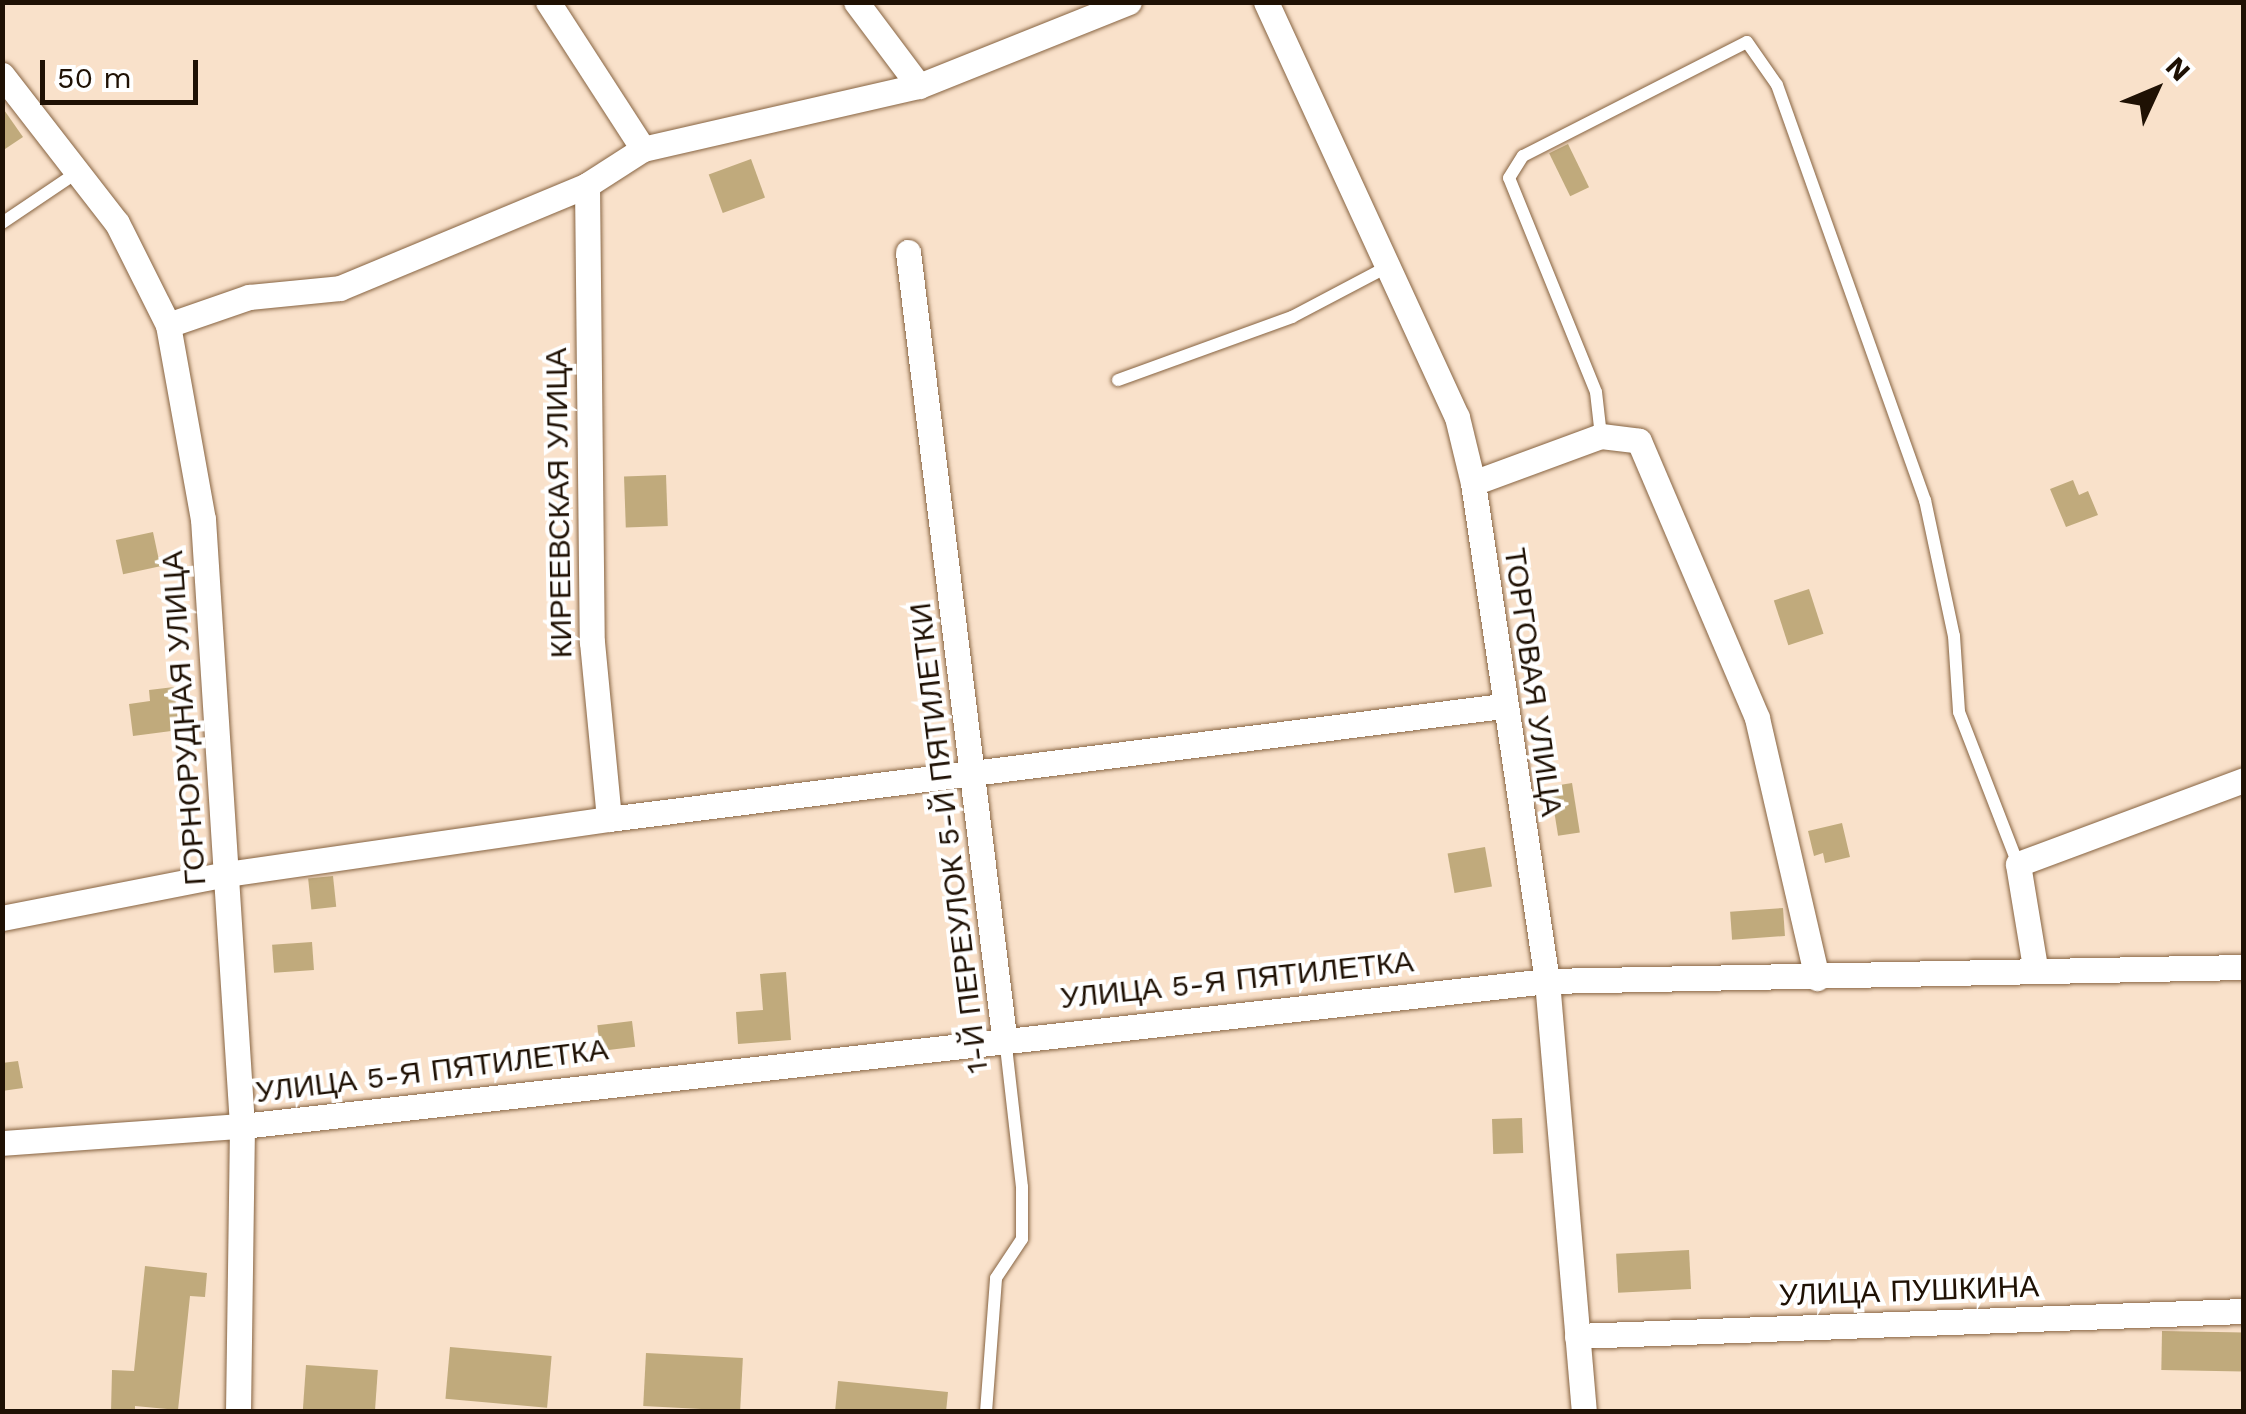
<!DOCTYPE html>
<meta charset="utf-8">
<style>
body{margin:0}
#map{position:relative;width:2246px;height:1414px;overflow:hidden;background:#f9e1ca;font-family:"Work Sans",sans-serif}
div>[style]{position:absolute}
.building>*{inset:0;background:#c0aa7c;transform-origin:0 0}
.roads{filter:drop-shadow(0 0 2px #876442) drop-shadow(0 0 2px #876442)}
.service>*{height:12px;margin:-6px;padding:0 6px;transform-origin:6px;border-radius:6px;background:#fff}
.minor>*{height:25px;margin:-12.5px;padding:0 12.5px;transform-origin:12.5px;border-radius:12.5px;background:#fff}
span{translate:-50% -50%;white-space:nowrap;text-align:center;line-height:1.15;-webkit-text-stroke:8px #fff;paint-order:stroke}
.street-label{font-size:30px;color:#1f1104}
.frame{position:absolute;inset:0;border:5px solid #1f1104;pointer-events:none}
.north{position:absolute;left:2106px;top:40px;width:100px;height:100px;-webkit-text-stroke:8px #fff;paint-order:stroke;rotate:46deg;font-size:28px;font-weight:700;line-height:40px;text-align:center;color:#1f1104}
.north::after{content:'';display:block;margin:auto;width:35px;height:45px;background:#1f1104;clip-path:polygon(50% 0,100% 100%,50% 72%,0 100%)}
.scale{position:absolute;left:40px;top:60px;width:158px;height:45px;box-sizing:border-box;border:5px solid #1f1104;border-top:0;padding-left:12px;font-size:30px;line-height:35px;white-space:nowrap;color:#1f1104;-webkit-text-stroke:8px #fff;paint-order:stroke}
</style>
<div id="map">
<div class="building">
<i style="clip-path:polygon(2px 107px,23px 137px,2px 151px)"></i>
<i style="left:1568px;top:144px;width:48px;height:21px;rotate:64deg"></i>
<i style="left:751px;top:159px;width:41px;height:45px;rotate:70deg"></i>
<i style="left:666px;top:475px;width:51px;height:42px;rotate:88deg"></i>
<i style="clip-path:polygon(2073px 480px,2079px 495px,2088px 491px,2098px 515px,2066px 527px,2050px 489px)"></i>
<i style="left:153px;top:532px;width:35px;height:38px;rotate:78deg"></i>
<i style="left:1809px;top:589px;width:47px;height:37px;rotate:72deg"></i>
<i style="clip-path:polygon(174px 687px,179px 730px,133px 736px,129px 704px,150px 701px,149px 690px)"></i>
<i style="left:1572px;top:783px;width:50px;height:22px;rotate:81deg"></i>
<i style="clip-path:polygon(1842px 823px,1850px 857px,1825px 863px,1823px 853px,1814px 856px,1808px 831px)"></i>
<i style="left:1485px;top:847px;width:40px;height:38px;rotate:80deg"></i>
<i style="left:333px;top:876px;width:31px;height:25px;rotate:84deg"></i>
<i style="left:1783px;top:908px;width:28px;height:53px;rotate:86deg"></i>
<i style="left:312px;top:942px;width:28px;height:40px;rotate:86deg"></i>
<i style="clip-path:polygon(786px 972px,791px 1040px,738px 1044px,736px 1012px,763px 1010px,760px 974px)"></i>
<i style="left:632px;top:1021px;width:26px;height:35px;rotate:83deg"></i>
<i style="clip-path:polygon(18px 1061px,23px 1088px,2px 1091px,2px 1063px)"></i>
<i style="left:1522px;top:1118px;width:35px;height:30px;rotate:88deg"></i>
<i style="left:1689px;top:1250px;width:39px;height:73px;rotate:87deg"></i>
<i style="clip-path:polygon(145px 1266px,207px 1273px,205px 1297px,190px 1296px,178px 1410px,135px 1406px,135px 1412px,111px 1412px,112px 1370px,134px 1371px)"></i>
<i style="left:2162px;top:1331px;width:82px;height:39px;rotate:1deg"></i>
<i style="left:450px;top:1347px;width:102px;height:52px;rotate:5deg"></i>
<i style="left:646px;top:1353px;width:97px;height:53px;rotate:3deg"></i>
<i style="left:306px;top:1365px;width:72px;height:47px;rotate:4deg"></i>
<i style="clip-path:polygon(838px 1381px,948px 1392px,946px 1412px,835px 1412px)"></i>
</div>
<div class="roads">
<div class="service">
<i style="left:2px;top:223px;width:93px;rotate:-34deg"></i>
<i style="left:1118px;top:380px;width:185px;rotate:-19.9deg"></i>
<i style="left:1292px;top:317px;width:107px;rotate:-27.8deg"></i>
<i style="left:1601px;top:436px;width:44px;rotate:-96.5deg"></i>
<i style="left:1596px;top:392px;width:231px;rotate:-112.1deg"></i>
<i style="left:1509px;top:178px;width:26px;rotate:-58deg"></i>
<i style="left:1523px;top:156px;width:251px;rotate:-27deg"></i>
<i style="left:1747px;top:42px;width:52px;rotate:55.1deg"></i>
<i style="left:1777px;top:85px;width:441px;rotate:70.4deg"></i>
<i style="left:1925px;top:500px;width:139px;rotate:78deg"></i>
<i style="left:1954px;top:636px;width:76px;rotate:86.2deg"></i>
<i style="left:1959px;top:712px;width:163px;rotate:68.8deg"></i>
<i style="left:986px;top:1412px;width:134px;rotate:-85.7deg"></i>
<i style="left:996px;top:1278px;width:47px;rotate:-56.3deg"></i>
<i style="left:1022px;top:1239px;width:52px;rotate:-90deg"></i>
<i style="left:1022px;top:1187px;width:150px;rotate:-96.5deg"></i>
</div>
<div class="minor">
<i style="left:548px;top:2px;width:175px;rotate:57.1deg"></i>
<i style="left:856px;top:2px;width:105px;rotate:53.1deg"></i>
<i style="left:1266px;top:2px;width:457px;rotate:65.3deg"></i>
<i style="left:1457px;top:417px;width:68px;rotate:76.4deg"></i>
<i style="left:1473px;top:483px;width:503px;rotate:81.55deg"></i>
<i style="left:1547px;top:981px;width:433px;rotate:85.1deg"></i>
<i style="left:2px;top:75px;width:187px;rotate:52.2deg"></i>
<i style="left:117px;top:223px;width:114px;rotate:63.4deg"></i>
<i style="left:168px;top:325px;width:197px;rotate:79.8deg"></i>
<i style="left:203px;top:519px;width:608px;rotate:86.32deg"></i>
<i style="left:242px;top:1126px;width:286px;rotate:90.8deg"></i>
<i style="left:587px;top:185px;width:457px;rotate:89.4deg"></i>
<i style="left:592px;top:642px;width:178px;rotate:84.5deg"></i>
<i style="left:908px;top:252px;width:790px;rotate:83.02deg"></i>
<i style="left:168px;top:325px;width:86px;rotate:-19.1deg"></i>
<i style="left:249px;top:297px;width:91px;rotate:-5.6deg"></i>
<i style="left:340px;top:288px;width:268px;rotate:-22.6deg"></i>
<i style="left:587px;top:185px;width:67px;rotate:-32.7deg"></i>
<i style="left:643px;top:149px;width:283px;rotate:-12.9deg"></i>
<i style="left:919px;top:86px;width:226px;rotate:-21.8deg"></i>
<i style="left:1473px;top:483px;width:136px;rotate:-20.2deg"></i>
<i style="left:1601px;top:436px;width:38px;rotate:7deg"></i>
<i style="left:1639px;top:441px;width:301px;rotate:66.9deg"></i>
<i style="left:1757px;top:718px;width:267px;rotate:77deg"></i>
<i style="left:2px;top:918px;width:228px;rotate:-11.1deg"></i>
<i style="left:226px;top:874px;width:387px;rotate:-8.2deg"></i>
<i style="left:609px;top:819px;width:900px;rotate:-7.21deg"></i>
<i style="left:2035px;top:967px;width:104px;rotate:-99.4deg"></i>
<i style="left:2018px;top:864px;width:241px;rotate:-20.4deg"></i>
<i style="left:2px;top:1143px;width:241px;rotate:-4.1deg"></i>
<i style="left:242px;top:1126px;width:1313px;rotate:-6.34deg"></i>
<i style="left:1547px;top:981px;width:697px;rotate:-1.15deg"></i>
<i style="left:1577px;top:1336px;width:667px;rotate:-2.15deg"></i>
</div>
</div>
<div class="street-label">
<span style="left:559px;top:503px;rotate:-91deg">КИРЕЕВСКАЯ УЛИЦА</span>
<span style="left:1533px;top:682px;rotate:82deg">ТОРГОВАЯ УЛИЦА</span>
<span style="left:184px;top:718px;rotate:-94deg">ГОРНОРУДНАЯ УЛИЦА</span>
<span style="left:949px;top:838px;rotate:-97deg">1-Й ПЕРЕУЛОК 5-Й ПЯТИЛЕТКИ</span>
<span style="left:1237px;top:980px;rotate:-6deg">УЛИЦА 5-Я ПЯТИЛЕТКА</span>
<span style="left:432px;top:1071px;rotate:-7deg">УЛИЦА 5-Я ПЯТИЛЕТКА</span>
<span style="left:1909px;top:1291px;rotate:-2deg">УЛИЦА ПУШКИНА</span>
</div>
<div class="frame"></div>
<div class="north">N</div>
<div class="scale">50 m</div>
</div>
